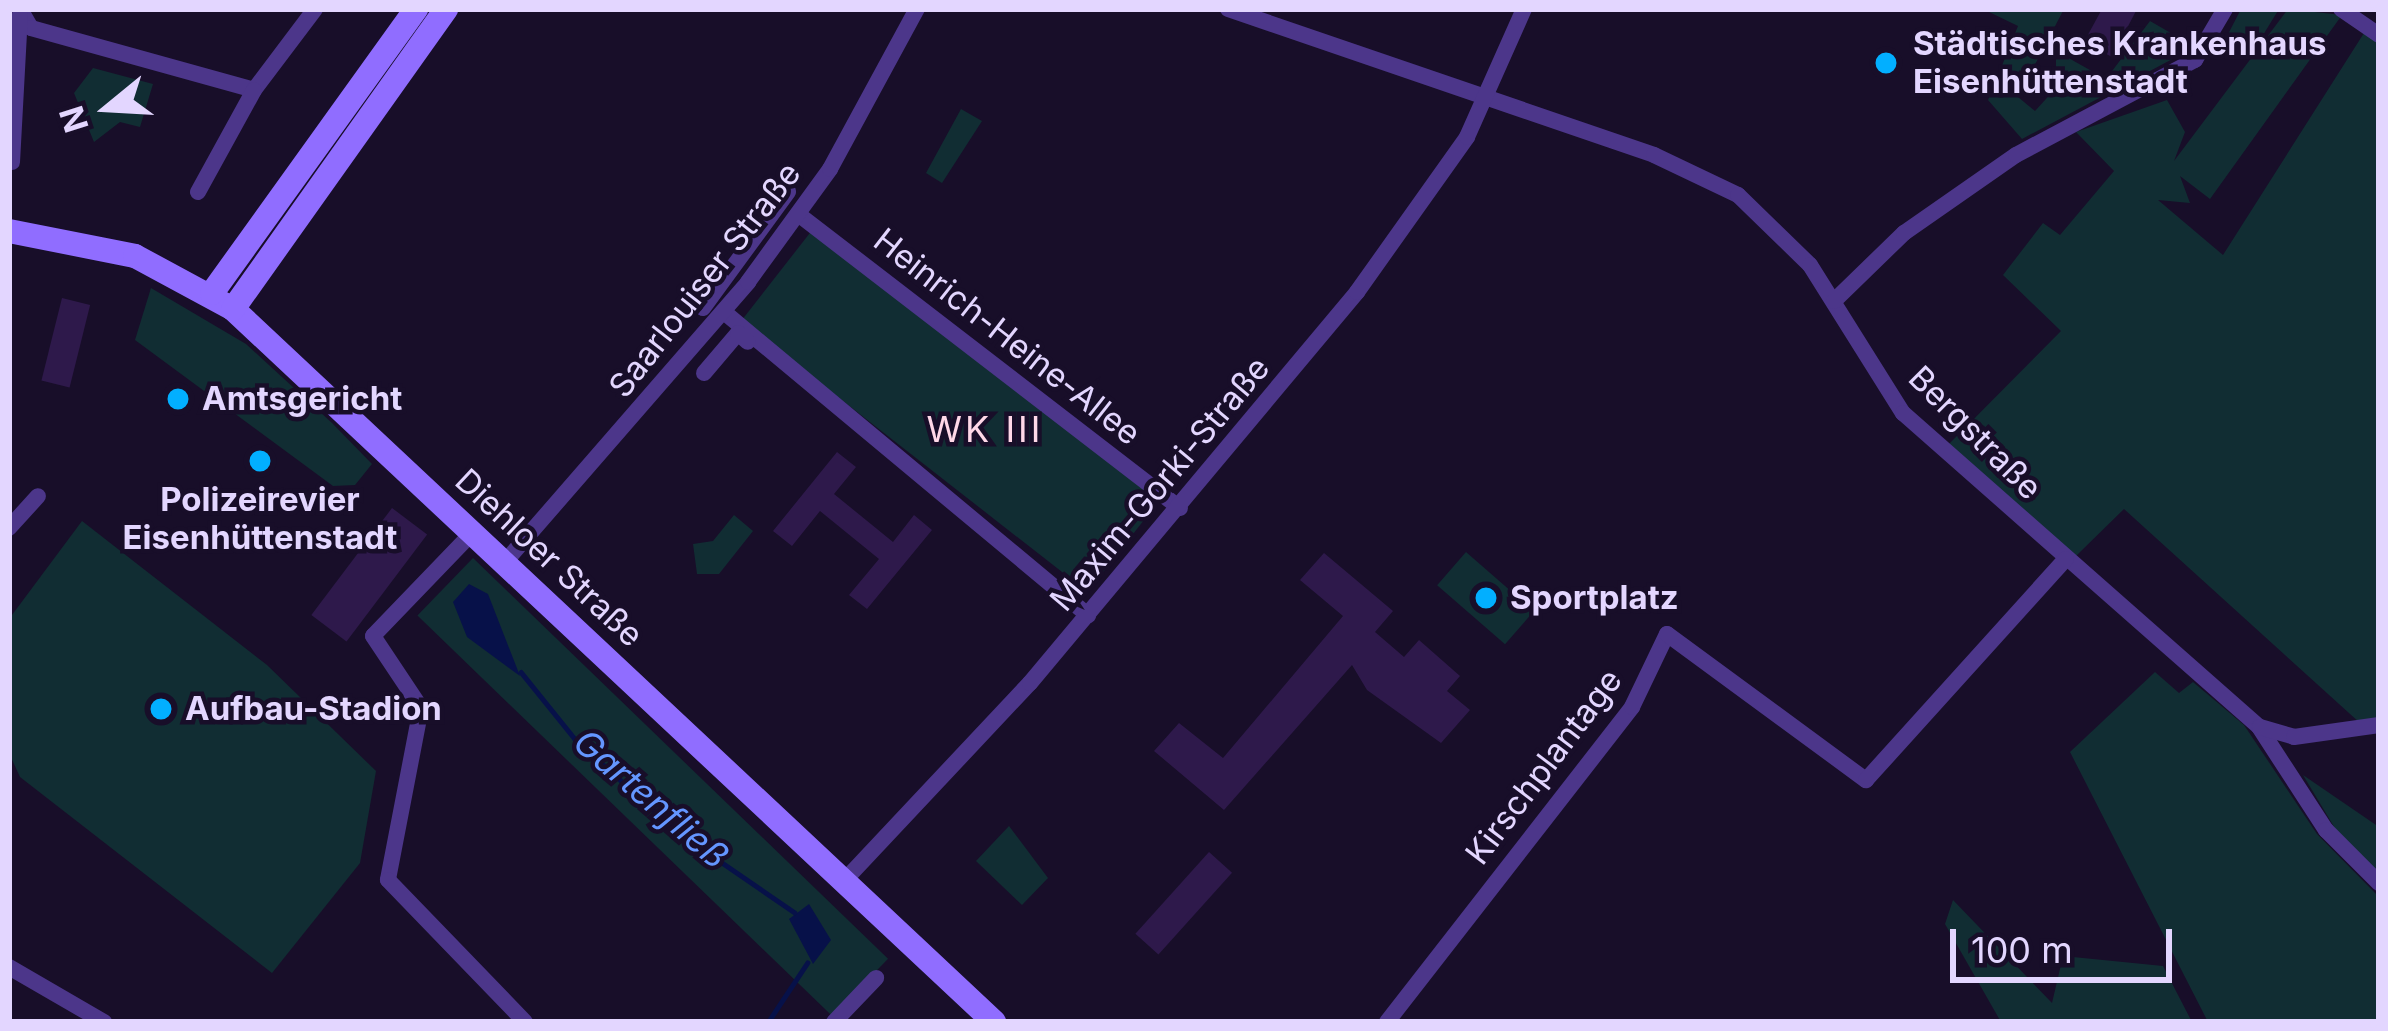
<!DOCTYPE html>
<meta charset="utf-8">
<style>
body{margin:0}
#map{position:relative;width:2388px;height:1031px;overflow:hidden;background:#180e29;font-family:Inter,sans-serif}
div>[style]{position:absolute}
.green>*{inset:0;background:#112d33;transform-origin:0 0}
.water>*{inset:0;background:#071149}
.stream>*{height:4.5px;margin:-2.25px;padding:0 2.25px;transform-origin:2.25px;border-radius:2.25px;background:#071149}
.building>*{inset:0;background:#2e194b;transform-origin:0 0}
.street>*{height:16px;margin:-8px;padding:0 8px;transform-origin:8px;border-radius:8px;background:#4c368a}
.secondary>*{height:24px;margin:-12px;padding:0 12px;transform-origin:12px;border-radius:12px;background:#906dff}
.dots>*{width:33px;height:33px;translate:-50% -50%;box-sizing:border-box;border:6px solid #180e29;border-radius:50%}
span{translate:-50% -50%;white-space:nowrap;text-align:center;line-height:1.15;-webkit-text-stroke:9px #180e29;paint-order:stroke}
.poi-label{font-size:33px;color:#e3d6ff;font-weight:700}
.left{translate:0 -50%;text-align:left}
.street-label{font-size:33px;color:#e3d6ff}
.neighbourhood-label{font-size:36px;color:#ffd8e8;letter-spacing:3px}
.water-label{font-size:36px;color:#6496ff;font-style:italic}
.frame{position:absolute;inset:0;border:12px solid #e3d6ff;pointer-events:none}
.north{position:absolute;left:48px;top:48px;width:120px;height:120px;-webkit-text-stroke:9px #180e29;paint-order:stroke;rotate:252deg;font-size:33px;font-weight:700;line-height:48px;text-align:center;color:#e3d6ff}
.north::after{content:'';display:block;margin:auto;width:42px;height:54px;background:#e3d6ff;clip-path:polygon(50% 0,100% 100%,50% 72%,0 100%)}
.scale{position:absolute;left:1950px;top:929px;width:222px;height:54px;box-sizing:border-box;border:6px solid #e3d6ff;border-top:0;padding-left:15px;font-size:36px;line-height:42px;white-space:nowrap;color:#e3d6ff;-webkit-text-stroke:9px #180e29;paint-order:stroke}
</style>
<div id="map">
<div class="green">
<i style="clip-path:polygon(2064px 9px,2018px 97px,2035px 111px,2056px 88px,2056px 51px,2106px 79px,2150px 21px,2195px 47px,2022px 139px,1988px 100px,2018px 26px,1987px 11px)"></i>
<i style="clip-path:polygon(2241px 9px,2279px 9px,2249px 58px,2225px 40px)"></i>
<i style="clip-path:polygon(2288px 9px,2342px 15px,2210px 199px,2180px 176px,2190px 203px,2158px 200px,2223px 255px,2364px 33px,2379px 43px,2379px 719px,2360px 723px,2124px 509px,2076px 556px,1948px 445px,2061px 331px,2003px 275px,2043px 223px,2060px 235px,2114px 171px,2076px 132px,2167px 100px,2185px 132px,2174px 161px)"></i>
<i style="clip-path:polygon(93px 68px,153px 84px,140px 127px,120px 122px,94px 142px,74px 93px)"></i>
<i style="clip-path:polygon(961px 109px,982px 121px,942px 183px,926px 173px)"></i>
<i style="left:813px;top:229px;width:440px;height:117px;rotate:38deg"></i>
<i style="clip-path:polygon(151px 288px,246px 344px,332px 423px,372px 464px,355px 485px,333px 486px,135px 340px)"></i>
<i style="clip-path:polygon(734px 515px,753px 531px,719px 574px,697px 574px,693px 544px,713px 541px)"></i>
<i style="clip-path:polygon(82px 521px,267px 665px,376px 771px,360px 863px,272px 973px,20px 777px,9px 753px,9px 619px)"></i>
<i style="left:1466px;top:552px;width:90px;height:44px;rotate:41deg"></i>
<i style="left:473px;top:558px;width:577px;height:80px;rotate:44deg"></i>
<i style="clip-path:polygon(2155px 672px,2179px 693px,2193px 682px,2244px 725px,2317px 834px,2379px 897px,2379px 1022px,2208px 1022px,2070px 752px)"></i>
<i style="clip-path:polygon(2303px 775px,2379px 827px,2379px 873px,2342px 840px)"></i>
<i style="clip-path:polygon(1009px 826px,1048px 878px,1022px 905px,976px 861px)"></i>
<i style="clip-path:polygon(1953px 900px,2052px 1003px,2063px 956px,2163px 966px,2192px 1022px,2001px 1022px,1945px 924px)"></i>
</div>
<div class="water">
<i style="clip-path:polygon(469px 584px,488px 594px,520px 676px,467px 637px,453px 602px)"></i>
<i style="clip-path:polygon(809px 904px,831px 940px,813px 964px,789px 919px)"></i>
</div>
<div class="stream">
<i style="left:521px;top:672px;width:86px;rotate:51.1deg"></i>
<i style="left:575px;top:739px;width:140px;rotate:42.1deg"></i>
<i style="left:679px;top:833px;width:140px;rotate:34.5deg"></i>
<i style="left:768px;top:1022px;width:71px;rotate:-56.5deg"></i>
</div>
<div class="building">
<i style="clip-path:polygon(2102px 9px,2137px 9px,2112px 57px,2084px 42px)"></i>
<i style="left:62px;top:298px;width:29px;height:85px;rotate:14deg"></i>
<i style="clip-path:polygon(837px 452px,856px 467px,834px 494px,893px 542px,914px 515px,932px 530px,867px 609px,849px 595px,879px 559px,820px 511px,792px 546px,773px 531px)"></i>
<i style="left:392px;top:508px;width:44px;height:134px;rotate:37deg"></i>
<i style="clip-path:polygon(1324px 553px,1393px 611px,1375px 632px,1404px 657px,1419px 640px,1460px 676px,1447px 691px,1470px 710px,1441px 743px,1367px 690px,1352px 665px,1224px 810px,1154px 751px,1179px 723px,1223px 758px,1343px 616px,1300px 580px)"></i>
<i style="left:1209px;top:852px;width:31px;height:110px;rotate:42deg"></i>
</div>
<div class="street">
<i style="left:20px;top:9px;width:22px;rotate:60deg"></i>
<i style="left:31px;top:28px;width:231px;rotate:15.5deg"></i>
<i style="left:254px;top:90px;width:101px;rotate:-53deg"></i>
<i style="left:1228px;top:9px;width:450px;rotate:18.9deg"></i>
<i style="left:1654px;top:155px;width:93px;rotate:25.5deg"></i>
<i style="left:1738px;top:195px;width:100px;rotate:44.2deg"></i>
<i style="left:1810px;top:265px;width:175px;rotate:57.9deg"></i>
<i style="left:1903px;top:413px;width:475px;rotate:41.4deg"></i>
<i style="left:2259px;top:727px;width:123px;rotate:57deg"></i>
<i style="left:2326px;top:830px;width:75px;rotate:45deg"></i>
<i style="left:2341px;top:9px;width:46px;rotate:34.4deg"></i>
<i style="left:12px;top:162px;width:148px;rotate:-86.9deg"></i>
<i style="left:198px;top:192px;width:116px;rotate:-61.2deg"></i>
<i style="left:798px;top:214px;width:482px;rotate:37.6deg"></i>
<i style="left:1834px;top:301px;width:98px;rotate:-44.2deg"></i>
<i style="left:1904px;top:233px;width:136px;rotate:-34.9deg"></i>
<i style="left:2016px;top:155px;width:203px;rotate:-28deg"></i>
<i style="left:2195px;top:60px;width:59px;rotate:-59.5deg"></i>
<i style="left:703px;top:308px;width:144px;rotate:-53.8deg"></i>
<i style="left:724px;top:312px;width:474px;rotate:39.8deg"></i>
<i style="left:704px;top:373px;width:52px;rotate:-49.6deg"></i>
<i style="left:738px;top:333px;width:13px;rotate:42deg"></i>
<i style="left:9px;top:528px;width:43px;rotate:-47.8deg"></i>
<i style="left:473px;top:532px;width:144px;rotate:133.9deg"></i>
<i style="left:373px;top:636px;width:87px;rotate:56.3deg"></i>
<i style="left:421px;top:708px;width:175px;rotate:100.9deg"></i>
<i style="left:388px;top:880px;width:197px;rotate:46deg"></i>
<i style="left:505px;top:562px;width:371px;rotate:-49deg"></i>
<i style="left:748px;top:282px;width:140px;rotate:-54deg"></i>
<i style="left:830px;top:169px;width:182px;rotate:-61.5deg"></i>
<i style="left:2260px;top:727px;width:35px;rotate:16deg"></i>
<i style="left:2294px;top:737px;width:86px;rotate:-8deg"></i>
<i style="left:843px;top:882px;width:273px;rotate:-46.8deg"></i>
<i style="left:1030px;top:683px;width:510px;rotate:-50.09deg"></i>
<i style="left:1357px;top:292px;width:190px;rotate:-54.6deg"></i>
<i style="left:1467px;top:137px;width:140px;rotate:-66deg"></i>
<i style="left:9px;top:967px;width:110px;rotate:30.1deg"></i>
<i style="left:834px;top:1022px;width:61px;rotate:-46.3deg"></i>
<i style="left:1387px;top:1022px;width:399px;rotate:-52.1deg"></i>
<i style="left:1632px;top:707px;width:81px;rotate:-64.4deg"></i>
<i style="left:1667px;top:634px;width:247px;rotate:36.3deg"></i>
<i style="left:1866px;top:780px;width:298px;rotate:-47.9deg"></i>
</div>
<div class="secondary">
<i style="left:9px;top:231px;width:128px;rotate:11.2deg"></i>
<i style="left:135px;top:256px;width:111px;rotate:28.4deg"></i>
<i style="left:233px;top:309px;width:1043px;rotate:43.13deg"></i>
<i style="left:212px;top:293px;width:350px;rotate:-54.3deg"></i>
<i style="left:233px;top:309px;width:368px;rotate:-54.6deg"></i>
</div>
<div class="dots">
<i style="left:1886px;top:63px;background:#02afff"></i>
<i style="left:178px;top:399px;background:#02afff"></i>
<i style="left:260px;top:461px;background:#02afff"></i>
<i style="left:1486px;top:598px;background:#02afff"></i>
<i style="left:161px;top:709px;background:#02afff"></i>
</div>
<div class="poi-label">
<span class="left" style="left:1913px;top:63px">Städtisches Krankenhaus<br>Eisenhüttenstadt</span>
<span class="left" style="left:202px;top:399px">Amtsgericht</span>
<span style="left:260px;top:519px">Polizeirevier<br>Eisenhüttenstadt</span>
<span class="left" style="left:1510px;top:598px">Sportplatz</span>
<span class="left" style="left:185px;top:709px">Aufbau-Stadion</span>
</div>
<div class="street-label">
<span style="left:705px;top:280px;rotate:-52deg">Saarlouiser Straße</span>
<span style="left:1007px;top:337px;rotate:38deg">Heinrich-Heine-Allee</span>
<span style="left:1975px;top:433px;rotate:45deg">Bergstraße</span>
<span style="left:1160px;top:484px;rotate:-50deg">Maxim-Gorki-Straße</span>
<span style="left:549px;top:558px;rotate:43deg">Diehloer Straße</span>
<span style="left:1544px;top:767px;rotate:-53deg">Kirschplantage</span>
</div>
<div class="neighbourhood-label">
<span style="left:985px;top:430px">WK III</span>
</div>
<div class="water-label">
<span style="left:651px;top:799px;rotate:41deg">Gartenfließ</span>
</div>
<div class="frame"></div>
<div class="north">N</div>
<div class="scale">100 m</div>
</div>
